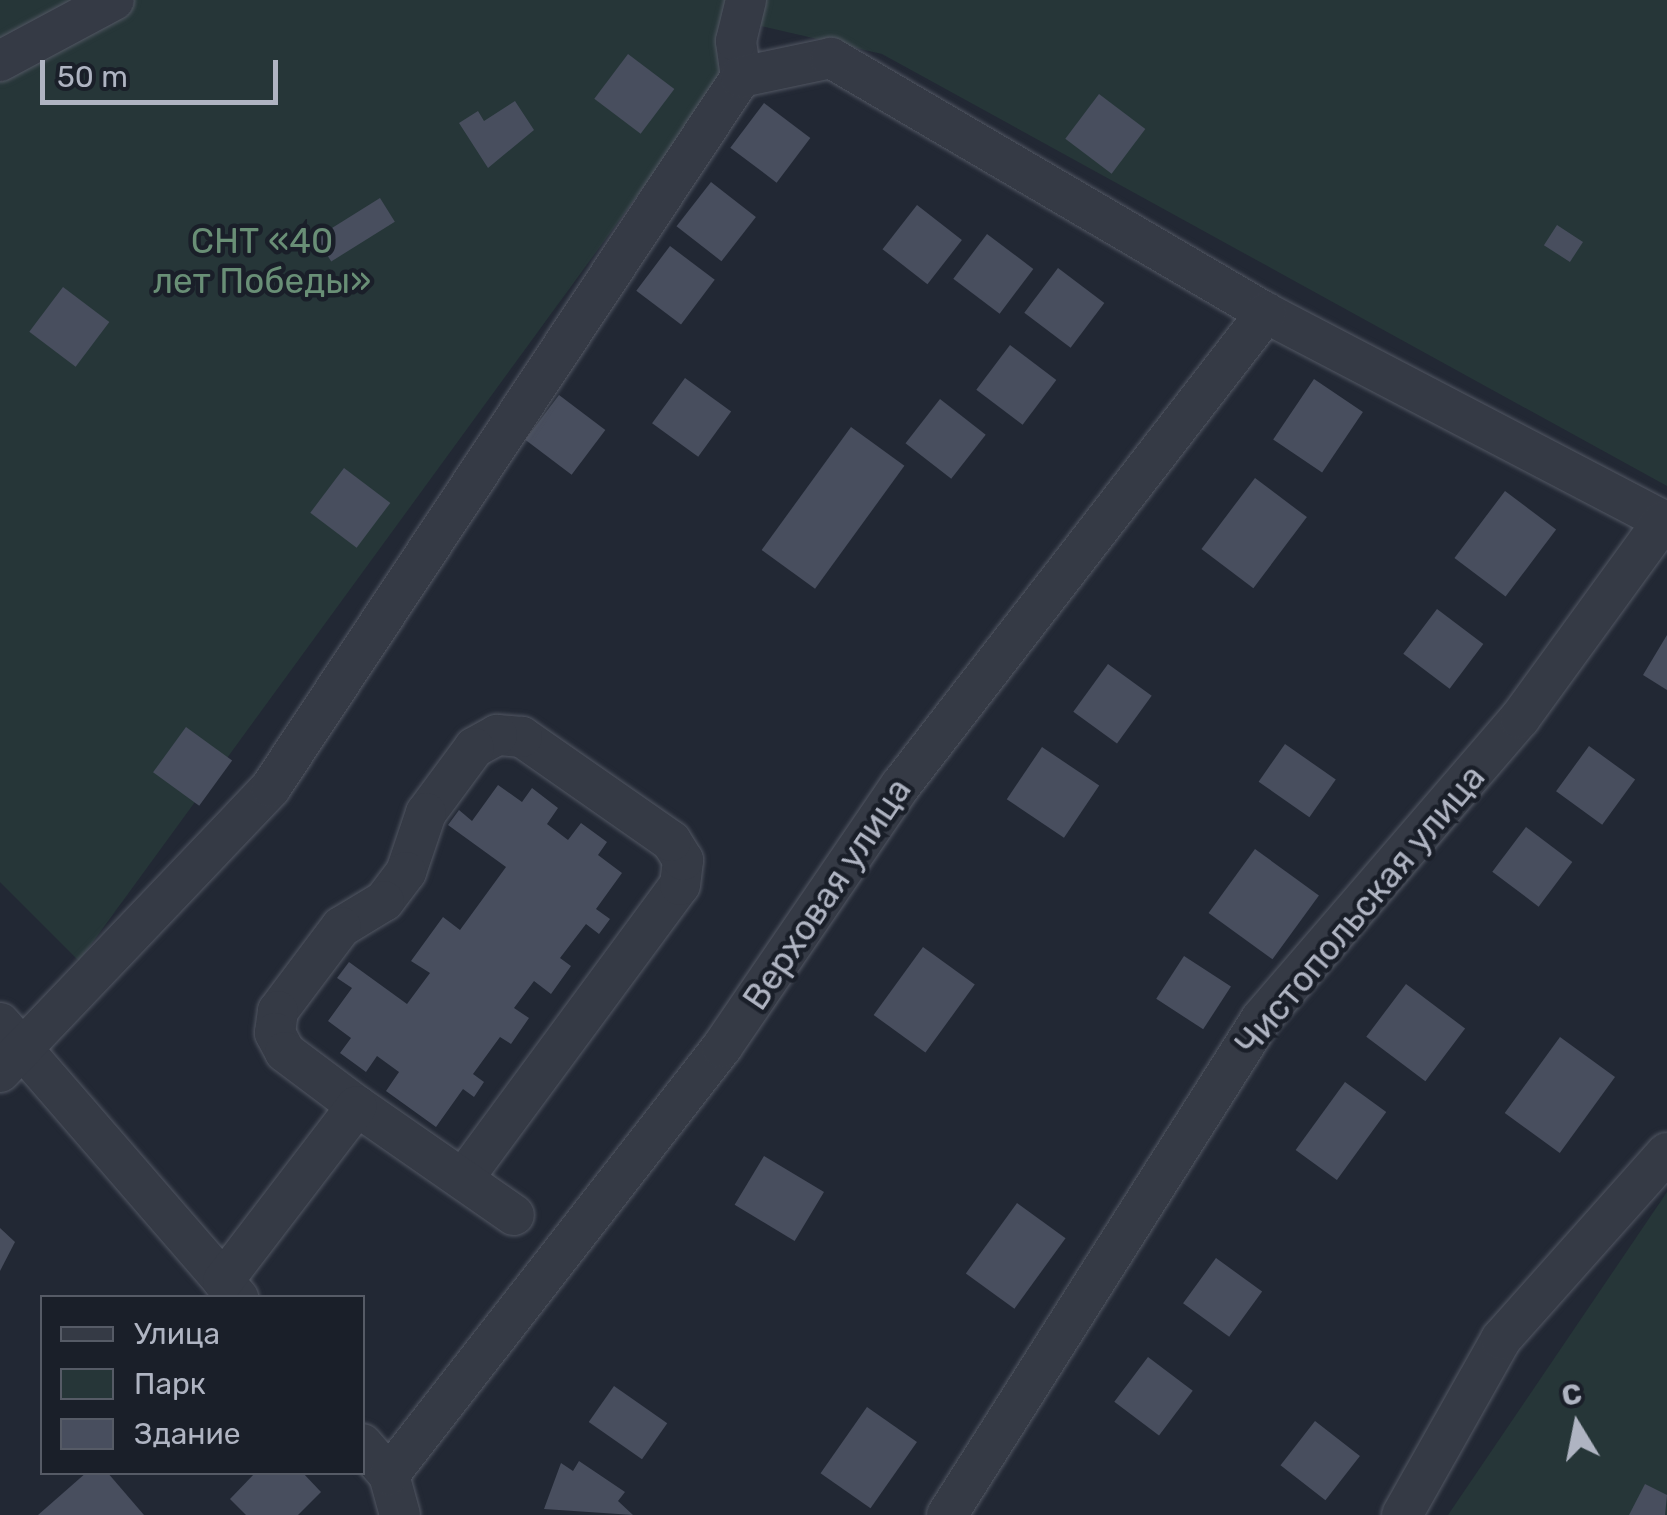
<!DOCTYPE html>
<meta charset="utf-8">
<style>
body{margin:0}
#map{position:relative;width:1667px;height:1515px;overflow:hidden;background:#222834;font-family:Rubik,sans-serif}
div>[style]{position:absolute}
.green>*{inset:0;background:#263638}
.building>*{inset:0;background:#484e5e;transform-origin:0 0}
.roads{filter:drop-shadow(0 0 2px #525763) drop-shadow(0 0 2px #525763)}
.minor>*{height:40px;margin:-20px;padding:0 20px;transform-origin:20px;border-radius:20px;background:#353a45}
span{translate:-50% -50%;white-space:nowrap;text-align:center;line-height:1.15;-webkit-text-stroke:9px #1a1f29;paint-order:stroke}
.park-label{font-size:35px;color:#698f76}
.street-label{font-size:35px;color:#afb4c2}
.legend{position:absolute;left:40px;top:1295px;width:325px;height:180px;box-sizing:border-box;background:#1a1f29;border:2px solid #565b66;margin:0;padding:12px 18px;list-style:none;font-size:30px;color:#afb4c2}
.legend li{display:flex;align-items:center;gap:20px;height:50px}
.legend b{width:50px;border:2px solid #565b66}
.north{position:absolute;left:1527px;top:1375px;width:100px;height:100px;-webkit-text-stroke:8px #1a1f29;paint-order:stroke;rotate:350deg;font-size:28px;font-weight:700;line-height:40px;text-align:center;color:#afb4c2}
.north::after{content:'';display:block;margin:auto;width:35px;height:45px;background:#afb4c2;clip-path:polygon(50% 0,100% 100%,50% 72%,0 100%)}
.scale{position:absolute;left:40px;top:60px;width:238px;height:45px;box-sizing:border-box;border:5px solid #afb4c2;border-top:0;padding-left:12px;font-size:30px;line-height:35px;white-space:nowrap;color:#afb4c2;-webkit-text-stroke:8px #1a1f29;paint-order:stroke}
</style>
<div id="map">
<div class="green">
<i style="clip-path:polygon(0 0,1667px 0,1667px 486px,882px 54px,761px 26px,79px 961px,0 882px)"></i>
<i style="clip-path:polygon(1667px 1192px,1667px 1515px,1448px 1515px)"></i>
</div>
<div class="building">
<i style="left:628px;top:54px;width:58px;height:56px;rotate:37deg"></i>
<i style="left:1099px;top:94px;width:58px;height:56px;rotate:37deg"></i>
<i style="clip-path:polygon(515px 101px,534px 130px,488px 168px,459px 123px,478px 111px,484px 121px)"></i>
<i style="left:764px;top:103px;width:58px;height:56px;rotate:37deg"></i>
<i style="left:711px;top:182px;width:57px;height:56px;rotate:38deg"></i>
<i style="left:380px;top:198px;width:28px;height:75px;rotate:58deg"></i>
<i style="left:917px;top:205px;width:57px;height:56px;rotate:38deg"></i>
<i style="left:1557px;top:225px;width:31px;height:24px;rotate:33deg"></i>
<i style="left:987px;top:234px;width:58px;height:56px;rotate:37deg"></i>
<i style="left:670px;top:246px;width:56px;height:56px;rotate:37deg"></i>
<i style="left:1058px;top:268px;width:58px;height:56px;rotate:37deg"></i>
<i style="left:63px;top:287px;width:58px;height:56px;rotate:37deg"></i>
<i style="left:1010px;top:345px;width:58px;height:56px;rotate:37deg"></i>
<i style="left:685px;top:378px;width:57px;height:56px;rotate:36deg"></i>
<i style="left:1314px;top:379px;width:59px;height:73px;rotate:34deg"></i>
<i style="left:559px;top:395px;width:58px;height:56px;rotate:37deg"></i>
<i style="left:940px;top:399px;width:58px;height:56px;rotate:38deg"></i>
<i style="left:851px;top:427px;width:66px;height:152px;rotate:36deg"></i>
<i style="left:344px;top:468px;width:58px;height:56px;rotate:37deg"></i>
<i style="left:1255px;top:478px;width:65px;height:89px;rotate:37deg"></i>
<i style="left:1505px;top:491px;width:64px;height:84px;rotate:37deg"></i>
<i style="left:1437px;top:609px;width:58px;height:56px;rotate:37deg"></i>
<i style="clip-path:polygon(1667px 635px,1667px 690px,1643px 675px)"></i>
<i style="left:1108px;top:664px;width:54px;height:59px;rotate:36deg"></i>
<i style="left:186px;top:727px;width:57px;height:56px;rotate:36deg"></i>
<i style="left:1285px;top:744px;width:62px;height:46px;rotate:35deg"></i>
<i style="left:1589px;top:746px;width:57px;height:56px;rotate:36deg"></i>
<i style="left:1042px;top:747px;width:69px;height:63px;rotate:34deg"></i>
<i style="clip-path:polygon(498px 785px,522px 802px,532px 788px,558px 808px,547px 824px,568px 840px,581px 823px,607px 842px,598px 855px,622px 873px,596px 909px,610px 919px,599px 934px,586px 924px,560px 958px,571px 966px,551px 994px,534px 981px,514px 1008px,529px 1018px,511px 1044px,500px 1037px,473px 1074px,484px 1082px,474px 1097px,463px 1089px,436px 1127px,386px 1091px,399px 1072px,377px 1056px,366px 1072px,340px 1053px,351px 1038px,328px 1021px,352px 988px,337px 978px,349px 962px,407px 1004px,430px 973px,411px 961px,443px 917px,460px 930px,506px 867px,448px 825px,459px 810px,472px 821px)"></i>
<i style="left:1526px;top:827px;width:58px;height:56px;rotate:37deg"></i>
<i style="left:1255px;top:849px;width:79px;height:79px;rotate:36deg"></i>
<i style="left:923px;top:947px;width:64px;height:84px;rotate:36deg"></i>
<i style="left:1184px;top:956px;width:56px;height:51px;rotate:33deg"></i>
<i style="left:1406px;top:984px;width:74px;height:66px;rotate:37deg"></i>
<i style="left:1560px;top:1037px;width:68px;height:94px;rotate:36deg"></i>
<i style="left:1345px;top:1082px;width:51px;height:84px;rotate:36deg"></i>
<i style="left:764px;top:1156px;width:70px;height:57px;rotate:31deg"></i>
<i style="left:1017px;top:1203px;width:60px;height:87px;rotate:36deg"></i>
<i style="clip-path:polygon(0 1228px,15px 1242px,0 1271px)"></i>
<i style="left:1216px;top:1258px;width:57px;height:56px;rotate:36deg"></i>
<i style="left:1148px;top:1357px;width:56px;height:56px;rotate:37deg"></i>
<i style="left:614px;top:1386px;width:65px;height:44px;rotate:35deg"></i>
<i style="left:867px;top:1407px;width:61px;height:81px;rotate:35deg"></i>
<i style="left:1315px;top:1421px;width:57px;height:56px;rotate:38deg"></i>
<i style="clip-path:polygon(579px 1461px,625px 1492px,618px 1501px,633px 1515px,544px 1509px,561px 1463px,573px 1471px)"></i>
<i style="clip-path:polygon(87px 1472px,107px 1472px,144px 1515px,38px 1515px)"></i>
<i style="clip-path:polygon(256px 1472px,302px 1472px,321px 1492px,298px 1515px,246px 1515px,230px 1499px)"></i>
<i style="clip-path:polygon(1645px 1484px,1667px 1495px,1665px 1515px,1629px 1515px)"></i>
</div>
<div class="roads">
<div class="minor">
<i style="left:0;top:61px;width:129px;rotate:-28.2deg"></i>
<i style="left:741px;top:77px;width:36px;rotate:-98deg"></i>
<i style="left:736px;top:41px;width:42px;rotate:-76.3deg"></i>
<i style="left:0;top:1023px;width:364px;rotate:49.1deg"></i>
<i style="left:0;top:1072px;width:393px;rotate:-46.4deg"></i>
<i style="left:271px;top:787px;width:851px;rotate:-56.5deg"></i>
<i style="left:741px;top:77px;width:92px;rotate:-11.9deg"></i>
<i style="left:831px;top:58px;width:504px;rotate:30.38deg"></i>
<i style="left:1266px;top:313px;width:453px;rotate:27.6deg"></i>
<i style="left:463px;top:1179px;width:365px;rotate:-53.6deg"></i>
<i style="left:680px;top:885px;width:25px;rotate:-83deg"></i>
<i style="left:683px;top:860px;width:22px;rotate:-122deg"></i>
<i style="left:671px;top:841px;width:182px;rotate:-145.1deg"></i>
<i style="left:522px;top:737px;width:25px;rotate:-175deg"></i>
<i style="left:497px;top:735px;width:26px;rotate:151deg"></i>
<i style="left:474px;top:748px;width:81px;rotate:126.4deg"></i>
<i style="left:426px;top:813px;width:62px;rotate:108.7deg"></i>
<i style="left:406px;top:872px;width:36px;rotate:127deg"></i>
<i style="left:384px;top:901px;width:50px;rotate:148.8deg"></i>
<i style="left:341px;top:927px;width:105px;rotate:126.9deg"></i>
<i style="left:278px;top:1011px;width:22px;rotate:98deg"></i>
<i style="left:275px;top:1033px;width:21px;rotate:62deg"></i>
<i style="left:285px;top:1052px;width:90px;rotate:36.9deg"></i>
<i style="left:357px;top:1106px;width:191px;rotate:34.8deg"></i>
<i style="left:223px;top:1281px;width:220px;rotate:-52.6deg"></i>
<i style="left:362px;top:1444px;width:41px;rotate:48.9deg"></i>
<i style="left:389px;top:1475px;width:41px;rotate:74.6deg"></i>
<i style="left:389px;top:1475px;width:542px;rotate:-52.12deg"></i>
<i style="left:722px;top:1047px;width:317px;rotate:-55.7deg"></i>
<i style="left:901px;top:785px;width:597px;rotate:-52.29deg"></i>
<i style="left:947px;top:1515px;width:587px;rotate:-57.66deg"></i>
<i style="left:1261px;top:1019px;width:397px;rotate:-49.3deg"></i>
<i style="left:1520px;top:718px;width:243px;rotate:-54deg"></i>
<i style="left:1402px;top:1515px;width:202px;rotate:-60.6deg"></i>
<i style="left:1501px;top:1339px;width:249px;rotate:-48.3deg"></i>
</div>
</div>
<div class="park-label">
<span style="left:262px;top:261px">СНТ «40<br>лет Победы»</span>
</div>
<div class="street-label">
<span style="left:827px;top:894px;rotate:-56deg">Верховая улица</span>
<span style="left:1360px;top:910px;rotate:-50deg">Чистопольская улица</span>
</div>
<ul class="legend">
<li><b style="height:12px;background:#353a45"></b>Улица</li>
<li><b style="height:28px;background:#263638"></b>Парк</li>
<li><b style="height:28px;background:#484e5e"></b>Здание</li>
</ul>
<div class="north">С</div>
<div class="scale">50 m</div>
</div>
